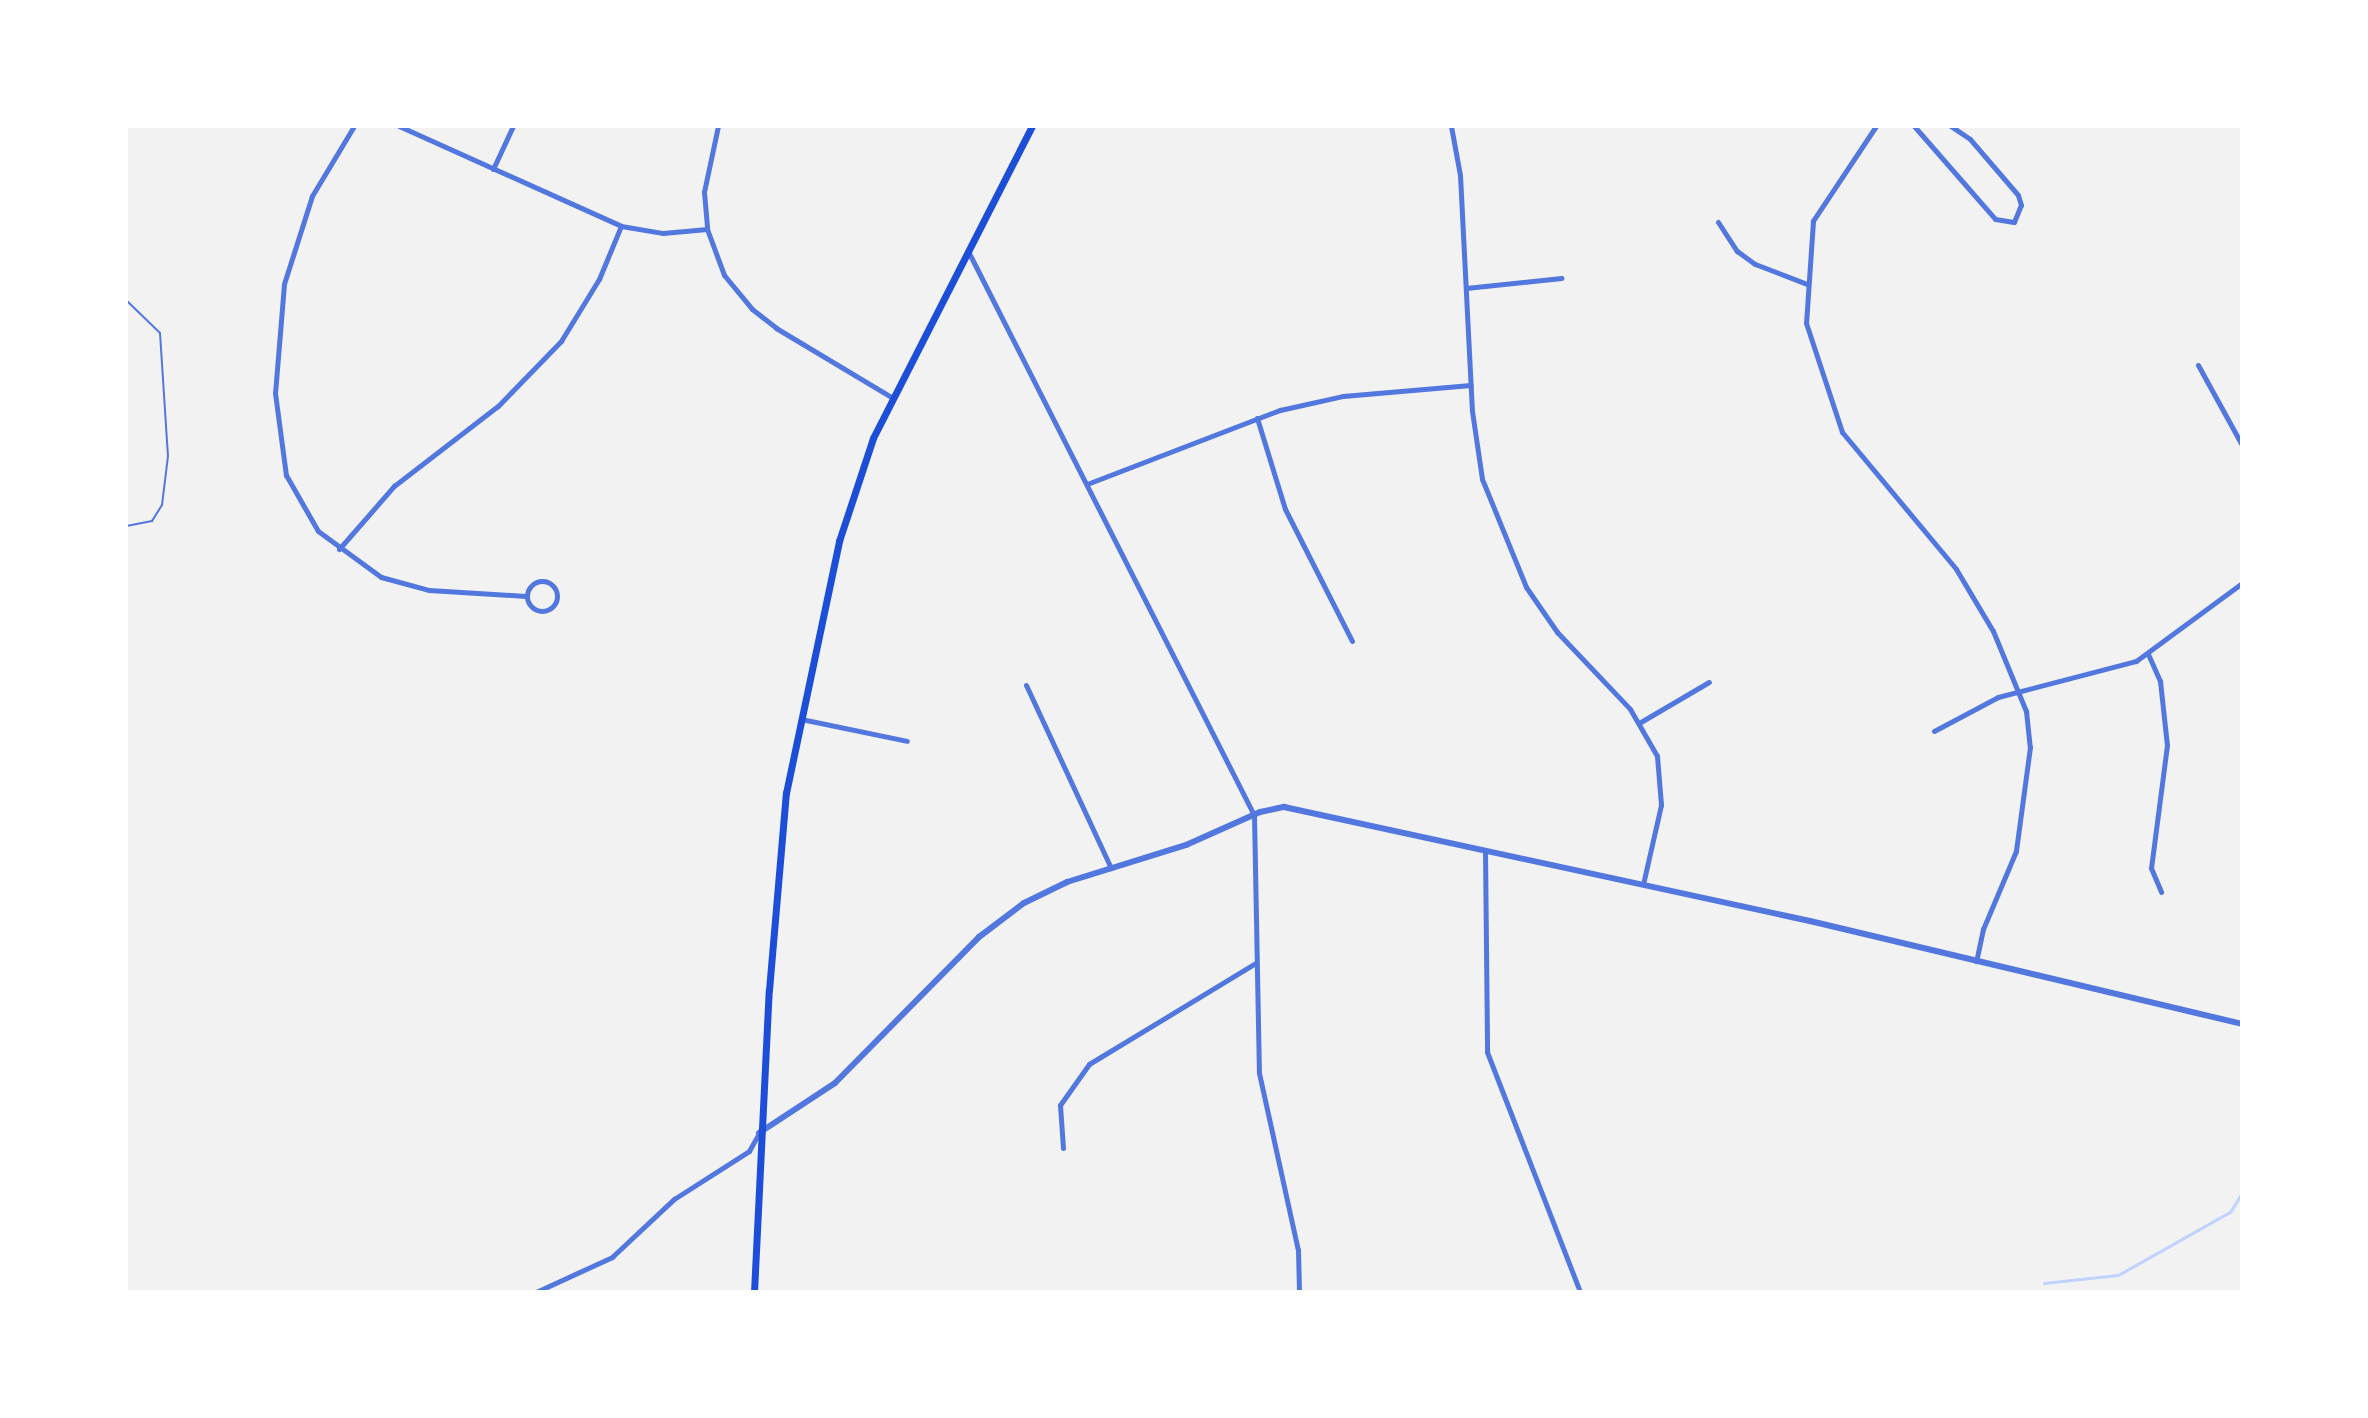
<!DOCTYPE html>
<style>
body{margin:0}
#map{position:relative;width:2368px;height:1418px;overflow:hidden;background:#f2f2f2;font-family:Barlow,sans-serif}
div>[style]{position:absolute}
.stream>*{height:3px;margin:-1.5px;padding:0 1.5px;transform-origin:1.5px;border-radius:1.5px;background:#bfd3fe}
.service>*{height:2px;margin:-1px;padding:0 1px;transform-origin:1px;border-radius:1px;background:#5277de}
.minor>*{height:5px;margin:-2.5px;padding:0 2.5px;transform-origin:2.5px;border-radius:2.5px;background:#5277de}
.minor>.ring{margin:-2.5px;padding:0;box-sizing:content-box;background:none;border:5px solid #5277de;border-radius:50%}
.tertiary>*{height:6px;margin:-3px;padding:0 3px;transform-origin:3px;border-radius:3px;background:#5277de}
.secondary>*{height:7px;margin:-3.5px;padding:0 3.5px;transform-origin:3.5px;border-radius:3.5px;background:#1d4ed8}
span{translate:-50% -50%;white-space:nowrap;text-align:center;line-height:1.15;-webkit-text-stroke:6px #fff;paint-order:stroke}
.frame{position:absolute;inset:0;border:128px solid #fff;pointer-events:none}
</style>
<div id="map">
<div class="stream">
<i style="left:2044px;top:1283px;width:74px;rotate:-6.2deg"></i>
<i style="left:2118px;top:1275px;width:129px;rotate:-29.4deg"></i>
<i style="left:2230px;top:1212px;width:22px;rotate:-58deg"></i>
</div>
<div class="service">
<i style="left:126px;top:300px;width:47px;rotate:44.1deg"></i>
<i style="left:160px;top:333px;width:123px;rotate:86.3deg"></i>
<i style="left:168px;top:456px;width:49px;rotate:97deg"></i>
<i style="left:162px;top:505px;width:19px;rotate:122deg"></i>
<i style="left:152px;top:521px;width:26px;rotate:169deg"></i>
</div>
<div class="minor">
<i style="left:354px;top:126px;width:82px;rotate:121deg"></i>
<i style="left:312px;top:196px;width:92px;rotate:107.7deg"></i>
<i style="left:284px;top:284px;width:109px;rotate:94.7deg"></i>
<i style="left:275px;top:393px;width:83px;rotate:82.4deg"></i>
<i style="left:286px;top:475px;width:64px;rotate:60.3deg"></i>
<i style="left:318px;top:531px;width:78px;rotate:36.1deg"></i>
<i style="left:381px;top:577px;width:50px;rotate:15.2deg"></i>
<i style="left:429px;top:590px;width:97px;rotate:3.5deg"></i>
<i style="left:399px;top:126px;width:243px;rotate:24.2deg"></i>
<i style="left:621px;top:226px;width:43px;rotate:9.5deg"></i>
<i style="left:663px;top:233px;width:44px;rotate:-5.2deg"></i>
<i style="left:718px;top:126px;width:67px;rotate:102deg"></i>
<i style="left:704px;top:192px;width:37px;rotate:85deg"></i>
<i style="left:707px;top:229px;width:49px;rotate:69.7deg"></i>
<i style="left:724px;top:275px;width:44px;rotate:50.5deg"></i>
<i style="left:752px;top:309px;width:31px;rotate:38deg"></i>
<i style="left:776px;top:328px;width:136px;rotate:30.9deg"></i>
<i style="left:1451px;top:126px;width:50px;rotate:79.6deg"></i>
<i style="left:1460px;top:175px;width:236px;rotate:87.1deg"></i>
<i style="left:1472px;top:411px;width:69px;rotate:81.6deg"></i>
<i style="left:1482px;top:479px;width:117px;rotate:67.8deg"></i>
<i style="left:1526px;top:587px;width:55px;rotate:55.4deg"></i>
<i style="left:1557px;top:632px;width:106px;rotate:46.5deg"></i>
<i style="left:1630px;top:709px;width:54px;rotate:60.1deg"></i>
<i style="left:1657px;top:756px;width:49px;rotate:85.3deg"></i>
<i style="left:1661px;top:805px;width:81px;rotate:102.8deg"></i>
<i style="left:1876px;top:126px;width:114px;rotate:123.6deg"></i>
<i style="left:1813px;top:221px;width:102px;rotate:93.9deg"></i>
<i style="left:1806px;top:323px;width:115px;rotate:71.7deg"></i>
<i style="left:1842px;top:432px;width:178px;rotate:50.2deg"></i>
<i style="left:1956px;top:569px;width:72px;rotate:59.2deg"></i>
<i style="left:1993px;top:631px;width:87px;rotate:67.6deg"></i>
<i style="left:2026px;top:711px;width:36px;rotate:84deg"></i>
<i style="left:2030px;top:747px;width:105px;rotate:97.7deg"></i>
<i style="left:2016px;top:851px;width:85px;rotate:112.9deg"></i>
<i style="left:1983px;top:929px;width:33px;rotate:102deg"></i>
<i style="left:1914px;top:126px;width:123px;rotate:48.9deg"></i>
<i style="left:1995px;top:219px;width:19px;rotate:9deg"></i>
<i style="left:2014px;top:222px;width:18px;rotate:-68deg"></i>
<i style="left:2021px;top:205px;width:10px;rotate:-107deg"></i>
<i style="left:2018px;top:195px;width:74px;rotate:-130.6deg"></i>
<i style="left:1970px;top:139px;width:23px;rotate:-146deg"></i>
<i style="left:493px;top:169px;width:47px;rotate:-65.1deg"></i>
<i style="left:1718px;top:222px;width:35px;rotate:57deg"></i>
<i style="left:1737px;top:251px;width:22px;rotate:36deg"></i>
<i style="left:1755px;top:264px;width:56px;rotate:21deg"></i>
<i style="left:970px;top:255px;width:628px;rotate:63.11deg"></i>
<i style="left:1254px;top:815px;width:258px;rotate:88.9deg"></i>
<i style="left:1259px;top:1073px;width:181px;rotate:77.6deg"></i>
<i style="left:1298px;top:1250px;width:42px;rotate:88.6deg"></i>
<i style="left:1466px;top:288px;width:96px;rotate:-6deg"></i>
<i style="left:2198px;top:365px;width:91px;rotate:61.2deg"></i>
<i style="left:1257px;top:418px;width:95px;rotate:72.9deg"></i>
<i style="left:1285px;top:509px;width:148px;rotate:63.1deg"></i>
<i style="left:1087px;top:484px;width:207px;rotate:-21deg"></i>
<i style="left:1280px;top:410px;width:65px;rotate:-12.5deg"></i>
<i style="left:1343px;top:396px;width:128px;rotate:-4.9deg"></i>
<i style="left:339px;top:549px;width:84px;rotate:-48.9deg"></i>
<i style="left:394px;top:486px;width:131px;rotate:-37.6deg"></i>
<i style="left:498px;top:406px;width:91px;rotate:-45.9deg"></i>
<i style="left:561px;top:341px;width:73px;rotate:-58.5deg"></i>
<i style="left:599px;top:279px;width:57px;rotate:-67.5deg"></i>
<i class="ring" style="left:527px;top:581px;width:25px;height:25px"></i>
<i style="left:2148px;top:654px;width:30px;rotate:66deg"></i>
<i style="left:2160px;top:681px;width:64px;rotate:83.8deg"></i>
<i style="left:2167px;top:745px;width:124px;rotate:97.4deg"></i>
<i style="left:2151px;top:868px;width:26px;rotate:67deg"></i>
<i style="left:1026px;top:685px;width:202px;rotate:65.1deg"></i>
<i style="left:801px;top:719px;width:108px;rotate:11.7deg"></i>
<i style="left:1639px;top:723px;width:81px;rotate:-30.4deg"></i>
<i style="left:1934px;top:731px;width:72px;rotate:-28deg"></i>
<i style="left:1998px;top:697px;width:143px;rotate:-14.6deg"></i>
<i style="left:2136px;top:661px;width:132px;rotate:-36.3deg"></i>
<i style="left:1485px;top:851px;width:201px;rotate:89.4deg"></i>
<i style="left:1487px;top:1052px;width:257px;rotate:68.8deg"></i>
<i style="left:1063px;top:1148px;width:43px;rotate:-94deg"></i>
<i style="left:1060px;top:1105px;width:50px;rotate:-54.7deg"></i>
<i style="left:1089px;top:1064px;width:195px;rotate:-31.2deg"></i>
<i style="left:536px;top:1292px;width:84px;rotate:-24.7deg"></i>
<i style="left:612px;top:1257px;width:85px;rotate:-43.1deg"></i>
<i style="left:674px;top:1199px;width:89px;rotate:-32.6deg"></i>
<i style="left:749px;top:1151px;width:21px;rotate:-61deg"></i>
</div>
<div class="tertiary">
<i style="left:759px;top:1133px;width:91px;rotate:-33.3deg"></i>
<i style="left:835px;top:1083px;width:205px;rotate:-45.4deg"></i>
<i style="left:979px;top:937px;width:56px;rotate:-37.1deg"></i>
<i style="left:1024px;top:903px;width:48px;rotate:-26deg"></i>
<i style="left:1067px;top:882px;width:125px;rotate:-17.3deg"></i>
<i style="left:1186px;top:845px;width:81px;rotate:-24deg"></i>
<i style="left:1260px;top:812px;width:25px;rotate:-12deg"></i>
<i style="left:1284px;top:807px;width:538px;rotate:12.23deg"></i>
<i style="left:1810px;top:921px;width:444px;rotate:13.4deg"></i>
</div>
<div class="secondary">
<i style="left:754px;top:1292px;width:302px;rotate:-87.2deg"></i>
<i style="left:769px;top:990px;width:198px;rotate:-85.1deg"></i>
<i style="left:786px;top:793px;width:258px;rotate:-78.1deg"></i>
<i style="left:839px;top:541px;width:108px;rotate:-71.7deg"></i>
<i style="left:873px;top:438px;width:350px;rotate:-63deg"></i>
</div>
<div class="frame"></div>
</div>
